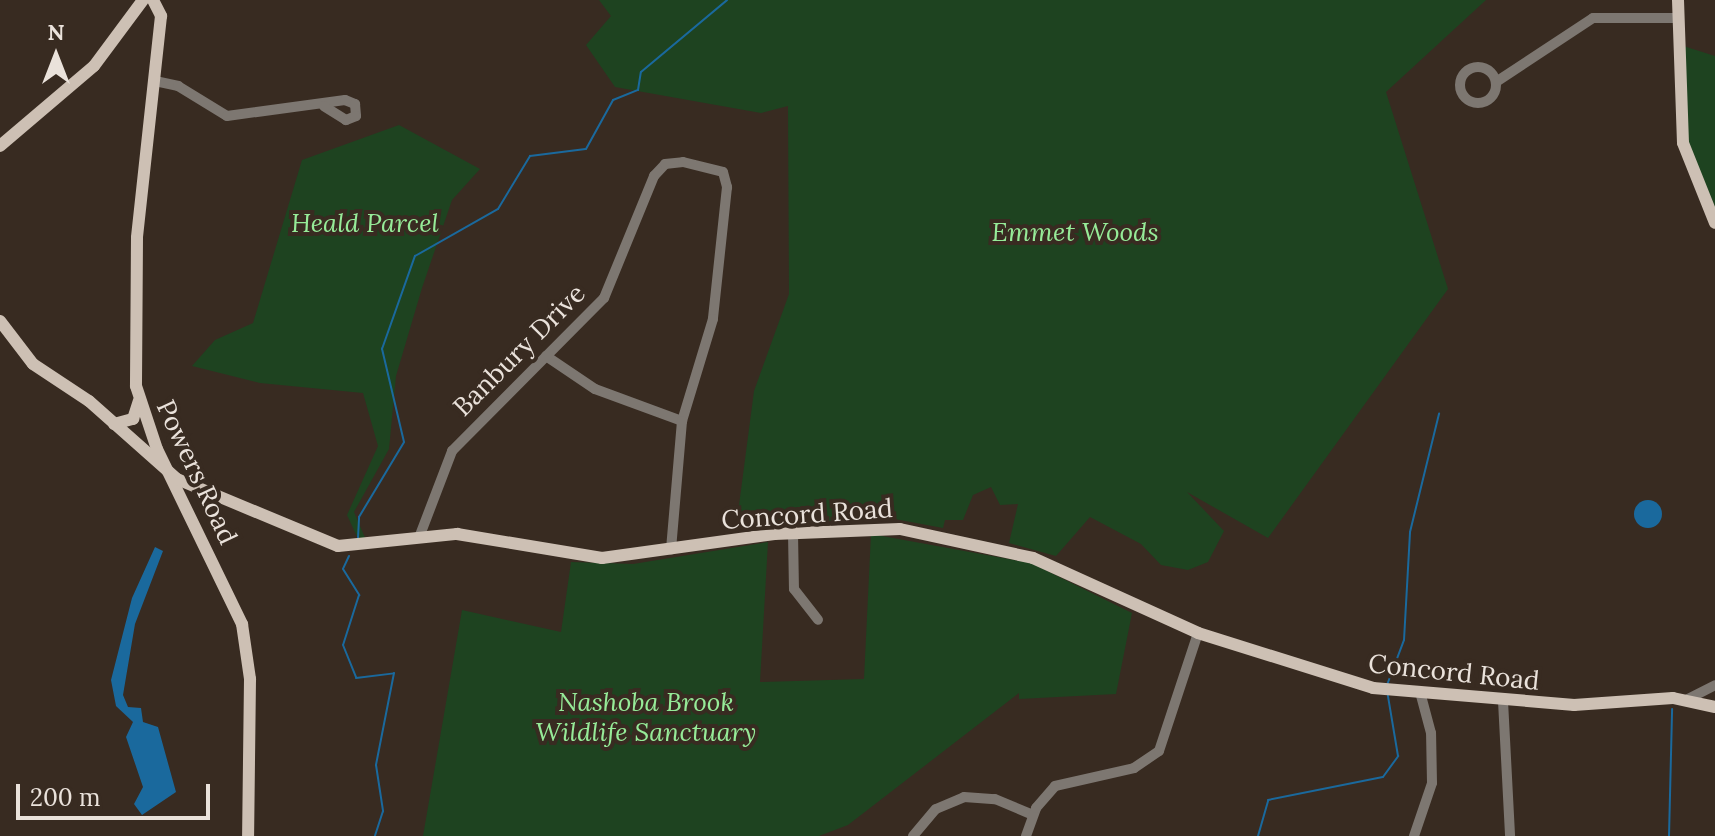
<!DOCTYPE html>
<style>
body{margin:0}
#map{position:relative;width:1715px;height:836px;overflow:hidden;background:#382b21;font-family:Lora,serif}
div>[style]{position:absolute}
.green>*{inset:0;background:#1e4320}
.water>*{inset:0;background:#1a699d}
.round{border-radius:50%}
.stream>*{height:2px;margin:-1px;padding:0 1px;transform-origin:1px;border-radius:1px;background:#1a699d}
.minor>*{height:10px;margin:-5px;padding:0 5px;transform-origin:5px;border-radius:5px;background:#7d7771}
.minor>.ring{margin:-5px;padding:0;box-sizing:content-box;background:none;border:10px solid #7d7771;border-radius:50%}
.major>*{height:12px;margin:-6px;padding:0 6px;transform-origin:6px;border-radius:6px;background:#cdc0b4}
span{translate:-50% -50%;white-space:nowrap;text-align:center;line-height:1.15;-webkit-text-stroke:8px #382b21;paint-order:stroke}
.park-label{font-size:26px;color:#96eb98;font-style:italic}
.street-label{font-size:26px;color:#eae2db}
.north{position:absolute;left:16px;top:16px;width:80px;height:80px;-webkit-text-stroke:6px #382b21;paint-order:stroke;rotate:0deg;font-size:22px;font-weight:700;line-height:32px;text-align:center;color:#eae2db}
.north::after{content:'';display:block;margin:auto;width:28px;height:36px;background:#eae2db;clip-path:polygon(50% 0,100% 100%,50% 72%,0 100%)}
.scale{position:absolute;left:16px;top:784px;width:194px;height:36px;box-sizing:border-box;border:4px solid #eae2db;border-top:0;padding-left:10px;font-size:24px;line-height:28px;white-space:nowrap;color:#eae2db;-webkit-text-stroke:6px #382b21;paint-order:stroke}
</style>
<div id="map">
<div class="green">
<i style="clip-path:polygon(599px 0,1486px 0,1386px 92px,1448px 289px,1268px 538px,1187px 492px,1224px 531px,1208px 562px,1188px 570px,1161px 565px,1141px 544px,1090px 517px,1056px 556px,1009px 543px,1018px 504px,1000px 505px,991px 487px,973px 495px,963px 520px,945px 520px,943px 528px,884px 517px,736px 528px,754px 391px,789px 294px,788px 106px,761px 113px,615px 87px,586px 45px,611px 16px)"></i>
<i style="clip-path:polygon(1677px 44px,1715px 56px,1715px 220px,1689px 167px)"></i>
<i style="clip-path:polygon(399px 125px,480px 169px,452px 200px,422px 288px,396px 376px,389px 449px,354px 512px,366px 540px,359px 541px,347px 515px,378px 446px,363px 393px,260px 383px,192px 366px,215px 340px,253px 323px,302px 160px)"></i>
<i style="clip-path:polygon(871px 534px,1031px 563px,1132px 613px,1116px 694px,1019px 699px,1019px 693px,848px 825px,819px 836px,423px 836px,462px 610px,561px 632px,571px 562px,633px 564px,768px 542px,760px 682px,864px 679px)"></i>
</div>
<div class="water">
<i class="round" style="left:1634px;top:500px;width:28px;height:28px"></i>
<i style="clip-path:polygon(155px 547px,163px 551px,135px 624px,123px 695px,128px 707px,141px 708px,143px 722px,158px 727px,176px 792px,142px 815px,134px 804px,143px 787px,126px 737px,133px 722px,116px 706px,111px 680px,132px 598px)"></i>
</div>
<div class="stream">
<i style="left:358px;top:538px;width:21px;rotate:-87deg"></i>
<i style="left:359px;top:517px;width:87px;rotate:-59deg"></i>
<i style="left:404px;top:442px;width:96px;rotate:-103.3deg"></i>
<i style="left:382px;top:349px;width:99px;rotate:-70.5deg"></i>
<i style="left:415px;top:256px;width:95px;rotate:-29.5deg"></i>
<i style="left:498px;top:209px;width:62px;rotate:-58.9deg"></i>
<i style="left:530px;top:156px;width:56px;rotate:-7.1deg"></i>
<i style="left:586px;top:149px;width:56px;rotate:-61.1deg"></i>
<i style="left:613px;top:100px;width:27px;rotate:-22deg"></i>
<i style="left:638px;top:90px;width:18px;rotate:-81deg"></i>
<i style="left:641px;top:72px;width:112px;rotate:-39.9deg"></i>
<i style="left:349px;top:556px;width:14px;rotate:115deg"></i>
<i style="left:343px;top:569px;width:31px;rotate:58deg"></i>
<i style="left:359px;top:595px;width:52px;rotate:107.7deg"></i>
<i style="left:343px;top:645px;width:35px;rotate:68deg"></i>
<i style="left:356px;top:678px;width:38px;rotate:-7deg"></i>
<i style="left:394px;top:673px;width:94px;rotate:101.1deg"></i>
<i style="left:376px;top:765px;width:47px;rotate:81.3deg"></i>
<i style="left:383px;top:811px;width:26px;rotate:108deg"></i>
<i style="left:1387px;top:685px;width:48px;rotate:-69.3deg"></i>
<i style="left:1404px;top:640px;width:108px;rotate:-86.8deg"></i>
<i style="left:1410px;top:532px;width:122px;rotate:-76.2deg"></i>
<i style="left:1258px;top:836px;width:37px;rotate:-74deg"></i>
<i style="left:1268px;top:800px;width:117px;rotate:-11.3deg"></i>
<i style="left:1383px;top:777px;width:26px;rotate:-54deg"></i>
<i style="left:1398px;top:756px;width:61px;rotate:-99.5deg"></i>
<i style="left:1669px;top:836px;width:127px;rotate:-88.6deg"></i>
</div>
<div class="minor">
<i class="ring" style="left:1460px;top:67px;width:26px;height:26px"></i>
<i style="left:155px;top:81px;width:24px;rotate:12deg"></i>
<i style="left:178px;top:86px;width:57px;rotate:31.5deg"></i>
<i style="left:227px;top:116px;width:119px;rotate:-7.7deg"></i>
<i style="left:345px;top:100px;width:11px;rotate:22deg"></i>
<i style="left:355px;top:104px;width:12px;rotate:85deg"></i>
<i style="left:356px;top:116px;width:11px;rotate:158deg"></i>
<i style="left:346px;top:120px;width:26px;rotate:-148deg"></i>
<i style="left:1496px;top:82px;width:116px;rotate:-33.4deg"></i>
<i style="left:1593px;top:18px;width:85px"></i>
<i style="left:546px;top:356px;width:59px;rotate:34deg"></i>
<i style="left:595px;top:389px;width:93px;rotate:20.2deg"></i>
<i style="left:793px;top:533px;width:56px;rotate:89deg"></i>
<i style="left:794px;top:589px;width:39px;rotate:52deg"></i>
<i style="left:420px;top:535px;width:90px;rotate:-69.1deg"></i>
<i style="left:452px;top:451px;width:216px;rotate:-45.2deg"></i>
<i style="left:604px;top:298px;width:132px;rotate:-67.7deg"></i>
<i style="left:654px;top:176px;width:16px;rotate:-47deg"></i>
<i style="left:665px;top:164px;width:18px;rotate:-6deg"></i>
<i style="left:683px;top:162px;width:41px;rotate:14deg"></i>
<i style="left:723px;top:172px;width:16px;rotate:75deg"></i>
<i style="left:727px;top:187px;width:133px;rotate:96.1deg"></i>
<i style="left:713px;top:319px;width:107px;rotate:106.9deg"></i>
<i style="left:682px;top:421px;width:129px;rotate:94.9deg"></i>
<i style="left:1688px;top:699px;width:30px;rotate:-27deg"></i>
<i style="left:1503px;top:701px;width:135px;rotate:87deg"></i>
<i style="left:913px;top:836px;width:35px;rotate:-50deg"></i>
<i style="left:936px;top:809px;width:30px;rotate:-23deg"></i>
<i style="left:964px;top:797px;width:31px;rotate:4deg"></i>
<i style="left:995px;top:799px;width:41px;rotate:22.8deg"></i>
<i style="left:1026px;top:836px;width:30px;rotate:-70deg"></i>
<i style="left:1036px;top:808px;width:29px;rotate:-49deg"></i>
<i style="left:1055px;top:786px;width:81px;rotate:-12.8deg"></i>
<i style="left:1134px;top:768px;width:30px;rotate:-34deg"></i>
<i style="left:1159px;top:751px;width:124px;rotate:-71.7deg"></i>
<i style="left:1414px;top:836px;width:56px;rotate:-71.2deg"></i>
<i style="left:1432px;top:783px;width:50px;rotate:-91.1deg"></i>
<i style="left:1431px;top:733px;width:38px;rotate:-105deg"></i>
</div>
<div class="major">
<i style="left:153px;top:0;width:18px;rotate:63deg"></i>
<i style="left:161px;top:16px;width:223px;rotate:96.2deg"></i>
<i style="left:137px;top:238px;width:148px;rotate:90.4deg"></i>
<i style="left:136px;top:386px;width:66px;rotate:71.6deg"></i>
<i style="left:157px;top:449px;width:195px;rotate:64.1deg"></i>
<i style="left:242px;top:624px;width:56px;rotate:81.7deg"></i>
<i style="left:250px;top:679px;width:157px;rotate:90.7deg"></i>
<i style="left:1678px;top:0;width:143px;rotate:88deg"></i>
<i style="left:1683px;top:143px;width:86px;rotate:68.2deg"></i>
<i style="left:0;top:146px;width:123px;rotate:-40.4deg"></i>
<i style="left:94px;top:66px;width:82px;rotate:-53.4deg"></i>
<i style="left:0;top:321px;width:54px;rotate:52.5deg"></i>
<i style="left:33px;top:364px;width:67px;rotate:33.5deg"></i>
<i style="left:89px;top:401px;width:118px;rotate:41.6deg"></i>
<i style="left:177px;top:479px;width:174px;rotate:22.6deg"></i>
<i style="left:338px;top:546px;width:120px;rotate:-5.8deg"></i>
<i style="left:457px;top:534px;width:147px;rotate:9.4deg"></i>
<i style="left:602px;top:558px;width:174px;rotate:-7.9deg"></i>
<i style="left:774px;top:534px;width:126px;rotate:-2.3deg"></i>
<i style="left:900px;top:529px;width:136px;rotate:12.3deg"></i>
<i style="left:1033px;top:558px;width:181px;rotate:24.4deg"></i>
<i style="left:1198px;top:633px;width:183px;rotate:17.4deg"></i>
<i style="left:1373px;top:688px;width:202px;rotate:4.8deg"></i>
<i style="left:1574px;top:705px;width:99px;rotate:-4deg"></i>
<i style="left:1673px;top:698px;width:43px;rotate:12.1deg"></i>
<i style="left:114px;top:424px;width:20px;rotate:-15deg"></i>
<i style="left:133px;top:419px;width:19px;rotate:-72deg"></i>
</div>
<div class="park-label">
<span style="left:365px;top:223px">Heald Parcel</span>
<span style="left:1075px;top:232px">Emmet Woods</span>
<span style="left:646px;top:717px">Nashoba Brook<br>Wildlife Sanctuary</span>
</div>
<div class="street-label">
<span style="left:519px;top:350px;rotate:-45deg">Banbury Drive</span>
<span style="left:197px;top:472px;rotate:65deg">Powers Road</span>
<span style="left:807px;top:514px;rotate:-4deg">Concord Road</span>
<span style="left:1454px;top:672px;rotate:6deg">Concord Road</span>
</div>
<div class="north">N</div>
<div class="scale">200 m</div>
</div>
